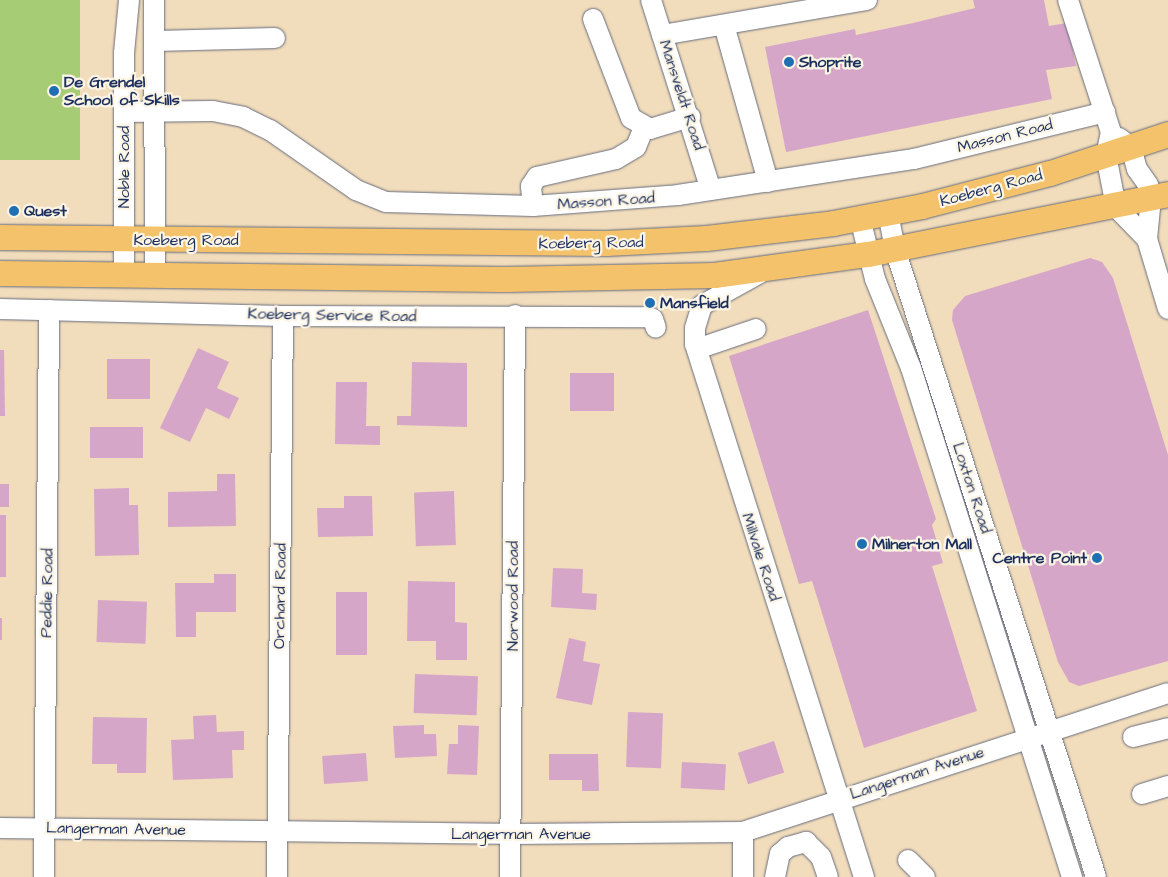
<!DOCTYPE html>
<style>
body{margin:0}
#map{position:relative;width:1168px;height:877px;overflow:hidden;background:#f1dcbb;font-family:"Architects Daughter",sans-serif}
div>[style]{position:absolute}
.green>*{inset:0;background:#a7cc76;transform-origin:0 0}
.building>*{inset:0;background:#d6a6c9;transform-origin:0 0}
.roads{filter:drop-shadow(0 0 1px #666c7f) drop-shadow(0 0 1px #666c7f)}
.minor>*{height:20px;margin:-10px;padding:0 10px;transform-origin:10px;border-radius:10px;background:#fff}
.major>*{height:25px;margin:-12.5px;padding:0 12.5px;transform-origin:12.5px;border-radius:12.5px;background:#f3c26a}
.dots>*{width:14px;height:14px;translate:-50% -50%;box-sizing:border-box;border:2px solid #fcf5e5;border-radius:50%}
span{translate:-50% -50%;white-space:nowrap;text-align:center;line-height:1.15;-webkit-text-stroke:4.5px #fcf5e5;paint-order:stroke}
.poi-label{font-size:16px;color:#1b2f5e;font-weight:700}
.left{translate:0 -50%;text-align:left}
.right{translate:-100% -50%;text-align:right}
.street-label{font-size:16px;color:#1b2f5e}
</style>
<div id="map">
<div class="green">
<i style="left:0;top:0;width:80px;height:160px"></i>
</div>
<div class="building">
<i style="clip-path:polygon(973px 0,1044px 0,1049px 26px,1067px 23px,1076px 66px,1046px 70px,1052px 99px,786px 152px,765px 47px,855px 29px,856px 35px,913px 23px,975px 8px)"></i>
<i style="clip-path:polygon(1090px 258px,1102px 262px,1113px 278px,1168px 455px,1168px 661px,1079px 686px,1069px 682px,1058px 662px,952px 320px,953px 310px,965px 296px)"></i>
<i style="clip-path:polygon(868px 310px,936px 519px,932px 525px,943px 563px,932px 566px,977px 711px,864px 748px,812px 581px,799px 584px,729px 356px)"></i>
<i style="clip-path:polygon(198px 348px,229px 362px,217px 388px,239px 398px,229px 419px,206px 408px,190px 442px,160px 428px)"></i>
<i style="clip-path:polygon(0 350px,4px 350px,5px 416px,0 416px)"></i>
<i style="left:107px;top:359px;width:43px;height:40px"></i>
<i style="clip-path:polygon(412px 362px,467px 363px,467px 427px,397px 425px,397px 416px,411px 416px)"></i>
<i style="left:570px;top:373px;width:44px;height:38px"></i>
<i style="clip-path:polygon(336px 382px,367px 382px,366px 426px,380px 426px,380px 445px,335px 444px)"></i>
<i style="left:143px;top:427px;width:31px;height:53px;rotate:90deg"></i>
<i style="clip-path:polygon(217px 474px,235px 474px,236px 526px,168px 527px,168px 492px,217px 491px)"></i>
<i style="left:0;top:484px;width:9px;height:23px"></i>
<i style="clip-path:polygon(129px 488px,129px 505px,138px 505px,139px 555px,95px 556px,94px 489px)"></i>
<i style="left:454px;top:491px;width:54px;height:40px;rotate:88deg"></i>
<i style="clip-path:polygon(344px 496px,372px 496px,373px 536px,318px 537px,317px 508px,344px 508px)"></i>
<i style="left:0;top:515px;width:6px;height:62px"></i>
<i style="clip-path:polygon(553px 568px,583px 569px,582px 593px,597px 594px,596px 610px,551px 607px)"></i>
<i style="clip-path:polygon(214px 574px,236px 574px,236px 612px,196px 612px,196px 637px,176px 637px,175px 583px,214px 583px)"></i>
<i style="clip-path:polygon(408px 581px,455px 582px,455px 622px,467px 623px,467px 660px,436px 660px,436px 641px,407px 641px)"></i>
<i style="left:336px;top:592px;width:31px;height:63px"></i>
<i style="left:98px;top:600px;width:49px;height:42px;rotate:2deg"></i>
<i style="left:0;top:618px;width:2px;height:22px"></i>
<i style="clip-path:polygon(569px 638px,586px 642px,583px 661px,600px 664px,592px 705px,556px 698px)"></i>
<i style="left:415px;top:674px;width:63px;height:39px;rotate:2deg"></i>
<i style="left:628px;top:712px;width:35px;height:55px;rotate:2deg"></i>
<i style="clip-path:polygon(216px 715px,217px 732px,244px 731px,244px 750px,232px 750px,233px 778px,173px 780px,171px 740px,194px 739px,193px 716px)"></i>
<i style="clip-path:polygon(93px 717px,147px 718px,146px 773px,117px 773px,117px 764px,92px 764px)"></i>
<i style="clip-path:polygon(424px 725px,424px 734px,436px 734px,437px 756px,395px 758px,393px 726px)"></i>
<i style="clip-path:polygon(458px 725px,479px 726px,477px 775px,447px 774px,449px 744px,458px 744px)"></i>
<i style="left:774px;top:741px;width:33px;height:38px;rotate:72deg"></i>
<i style="left:366px;top:753px;width:28px;height:44px;rotate:86deg"></i>
<i style="clip-path:polygon(549px 754px,598px 754px,599px 791px,582px 791px,582px 780px,549px 780px)"></i>
<i style="left:682px;top:762px;width:44px;height:26px;rotate:3deg"></i>
</div>
<div class="roads">
<div class="minor">
<i style="left:154px;top:0;width:275px;rotate:89.8deg"></i>
<i style="left:651px;top:0;width:199px;rotate:72.5deg"></i>
<i style="left:1068px;top:0;width:139px;rotate:72deg"></i>
<i style="left:1111px;top:132px;width:24px;rotate:102deg"></i>
<i style="left:1106px;top:155px;width:53px;rotate:79.1deg"></i>
<i style="left:1116px;top:207px;width:45px;rotate:45.9deg"></i>
<i style="left:593px;top:19px;width:106px;rotate:69deg"></i>
<i style="left:631px;top:118px;width:22px;rotate:30deg"></i>
<i style="left:650px;top:129px;width:42px;rotate:-16.7deg"></i>
<i style="left:724px;top:25px;width:163px;rotate:74.3deg"></i>
<i style="left:662px;top:35px;width:208px;rotate:-9.7deg"></i>
<i style="left:155px;top:41px;width:120px;rotate:-1.4deg"></i>
<i style="left:124px;top:112px;width:89px;rotate:-0.6deg"></i>
<i style="left:213px;top:111px;width:31px;rotate:11deg"></i>
<i style="left:243px;top:117px;width:30px;rotate:26deg"></i>
<i style="left:270px;top:130px;width:105px;rotate:34.9deg"></i>
<i style="left:356px;top:190px;width:32px;rotate:22deg"></i>
<i style="left:386px;top:202px;width:147px;rotate:1.6deg"></i>
<i style="left:533px;top:206px;width:145px;rotate:-4.3deg"></i>
<i style="left:678px;top:195px;width:239px;rotate:-8.7deg"></i>
<i style="left:914px;top:159px;width:197px;rotate:-13.8deg"></i>
<i style="left:1119px;top:138px;width:15px;rotate:37deg"></i>
<i style="left:1131px;top:147px;width:23px;rotate:75deg"></i>
<i style="left:1137px;top:169px;width:19px;rotate:55deg"></i>
<i style="left:1148px;top:185px;width:13px;rotate:77deg"></i>
<i style="left:1151px;top:198px;width:41px;rotate:95.6deg"></i>
<i style="left:1147px;top:239px;width:73px;rotate:73.3deg"></i>
<i style="left:533px;top:206px;width:20px;rotate:-96deg"></i>
<i style="left:531px;top:186px;width:11px;rotate:-56deg"></i>
<i style="left:537px;top:177px;width:81px;rotate:-12.8deg"></i>
<i style="left:616px;top:159px;width:23px;rotate:-31deg"></i>
<i style="left:636px;top:147px;width:22px;rotate:-68deg"></i>
<i style="left:888px;top:213px;width:37px;rotate:79deg"></i>
<i style="left:895px;top:249px;width:659px;rotate:72.25deg"></i>
<i style="left:860px;top:218px;width:63px;rotate:76.2deg"></i>
<i style="left:875px;top:279px;width:96px;rotate:68deg"></i>
<i style="left:911px;top:368px;width:534px;rotate:72.45deg"></i>
<i style="left:760px;top:273px;width:66px;rotate:151.1deg"></i>
<i style="left:702px;top:305px;width:24px;rotate:107deg"></i>
<i style="left:695px;top:328px;width:16px;rotate:90deg"></i>
<i style="left:695px;top:344px;width:559px;rotate:72.41deg"></i>
<i style="left:124px;top:274px;width:221px;rotate:-90deg"></i>
<i style="left:124px;top:53px;width:53px;rotate:-84.6deg"></i>
<i style="left:0;top:309px;width:283px;rotate:1.4deg"></i>
<i style="left:283px;top:316px;width:364px;rotate:0.2deg"></i>
<i style="left:647px;top:317px;width:6px;rotate:18deg"></i>
<i style="left:653px;top:319px;width:9px;rotate:72deg"></i>
<i style="left:697px;top:349px;width:62px;rotate:-18.7deg"></i>
<i style="left:1133px;top:737px;width:36px;rotate:-14deg"></i>
<i style="left:1142px;top:794px;width:27px;rotate:-17deg"></i>
<i style="left:0;top:828px;width:511px;rotate:0.67deg"></i>
<i style="left:511px;top:834px;width:232px;rotate:-0.5deg"></i>
<i style="left:743px;top:832px;width:447px;rotate:-18.1deg"></i>
<i style="left:908px;top:860px;width:24px;rotate:45deg"></i>
<i style="left:44px;top:877px;width:567px;rotate:-89.49deg"></i>
<i style="left:277px;top:877px;width:561px;rotate:-89.39deg"></i>
<i style="left:510px;top:877px;width:562px;rotate:-89.49deg"></i>
<i style="left:743px;top:877px;width:45px;rotate:-90deg"></i>
<i style="left:775px;top:877px;width:24px;rotate:-78deg"></i>
<i style="left:780px;top:854px;width:11px;rotate:-41deg"></i>
<i style="left:788px;top:847px;width:19px;rotate:-16deg"></i>
<i style="left:806px;top:842px;width:21px;rotate:45deg"></i>
<i style="left:821px;top:857px;width:21px;rotate:71deg"></i>
</div>
<div class="major">
<i style="left:0;top:237px;width:606px;rotate:0.57deg"></i>
<i style="left:606px;top:243px;width:100px;rotate:-2.9deg"></i>
<i style="left:706px;top:238px;width:128px;rotate:-6.7deg"></i>
<i style="left:833px;top:223px;width:91px;rotate:-10.8deg"></i>
<i style="left:922px;top:206px;width:132px;rotate:-14.5deg"></i>
<i style="left:1050px;top:173px;width:124px;rotate:-18.3deg"></i>
<i style="left:0;top:273px;width:506px;rotate:0.68deg"></i>
<i style="left:506px;top:279px;width:208px;rotate:-1.1deg"></i>
<i style="left:714px;top:275px;width:155px;rotate:-7.8deg"></i>
<i style="left:868px;top:254px;width:306px;rotate:-11.3deg"></i>
</div>
</div>
<div class="dots">
<i style="left:789px;top:62px;background:#1f6fb2"></i>
<i style="left:54px;top:91px;background:#1f6fb2"></i>
<i style="left:14px;top:211px;background:#1f6fb2"></i>
<i style="left:650px;top:303px;background:#1f6fb2"></i>
<i style="left:862px;top:544px;background:#1f6fb2"></i>
<i style="left:1097px;top:558px;background:#1f6fb2"></i>
</div>
<div class="poi-label">
<span class="left" style="left:799px;top:62px">Shoprite</span>
<span class="left" style="left:64px;top:91px">De Grendel<br>School of Skills</span>
<span class="left" style="left:24px;top:211px">Quest</span>
<span class="left" style="left:660px;top:303px">Mansfield</span>
<span class="left" style="left:872px;top:544px">Milnerton Mall</span>
<span class="right" style="left:1087px;top:558px">Centre Point</span>
</div>
<div class="street-label">
<span style="left:682px;top:95px;rotate:72deg">Mansveldt Road</span>
<span style="left:1005px;top:136px;rotate:-14deg">Masson Road</span>
<span style="left:124px;top:167px;rotate:-90deg">Noble Road</span>
<span style="left:991px;top:188px;rotate:-15deg">Koeberg Road</span>
<span style="left:606px;top:201px;rotate:-4deg">Masson Road</span>
<span style="left:186px;top:240px">Koeberg Road</span>
<span style="left:591px;top:243px;rotate:-1deg">Koeberg Road</span>
<span style="left:332px;top:315px;rotate:1deg">Koeberg Service Road</span>
<span style="left:972px;top:488px;rotate:72deg">Loxton Road</span>
<span style="left:761px;top:557px;rotate:72deg">Millvale Road</span>
<span style="left:47px;top:593px;rotate:-89deg">Peddie Road</span>
<span style="left:280px;top:596px;rotate:-89deg">Orchard Road</span>
<span style="left:513px;top:596px;rotate:-90deg">Norwood Road</span>
<span style="left:917px;top:773px;rotate:-18deg">Langerman Avenue</span>
<span style="left:116px;top:829px;rotate:1deg">Langerman Avenue</span>
<span style="left:521px;top:834px">Langerman Avenue</span>
</div>
</div>
